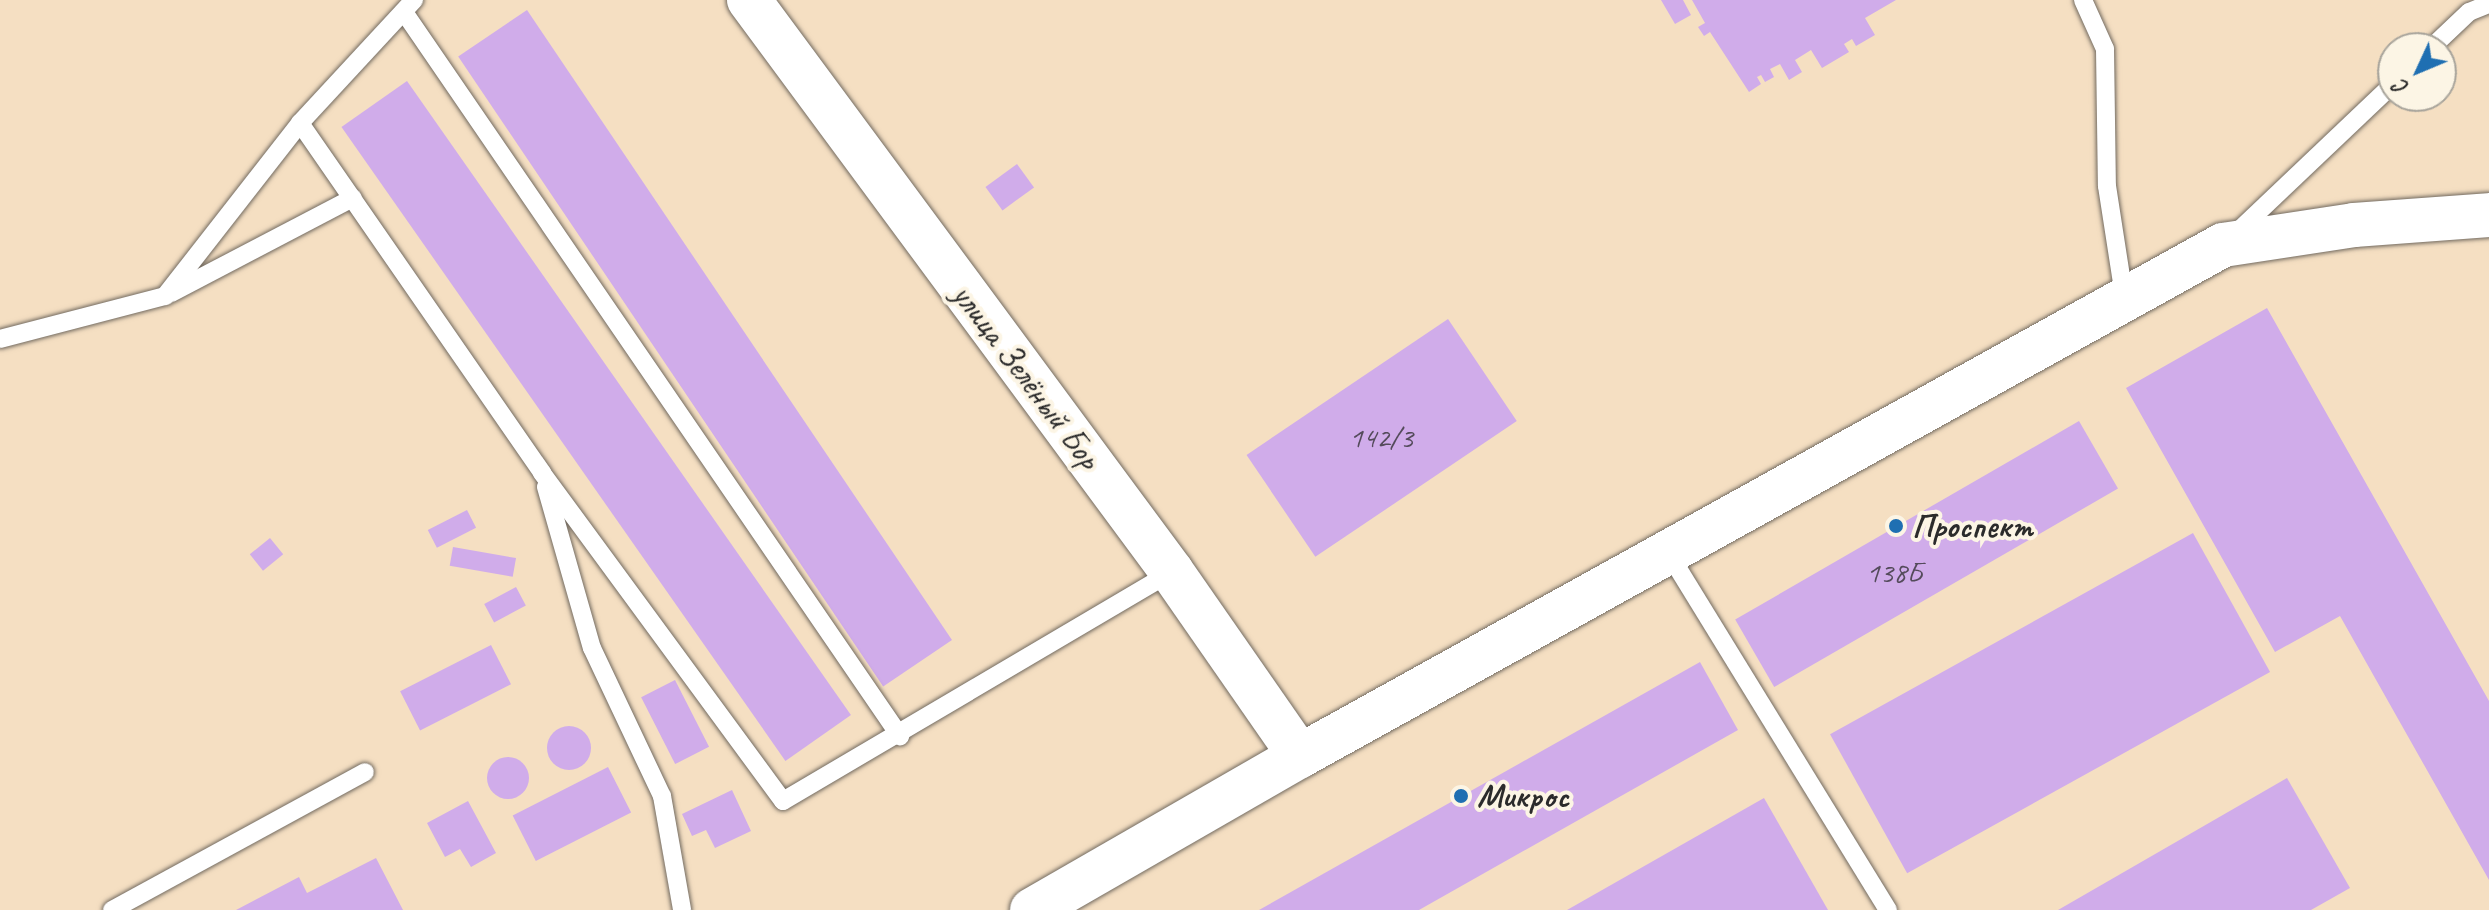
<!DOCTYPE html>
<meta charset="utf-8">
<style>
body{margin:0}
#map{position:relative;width:2489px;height:910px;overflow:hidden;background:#f5dfc2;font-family:Caveat,sans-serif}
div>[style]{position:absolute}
.building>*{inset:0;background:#d0acea;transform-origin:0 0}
.round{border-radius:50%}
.roads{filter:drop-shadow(0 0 2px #726a60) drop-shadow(0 0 2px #726a60)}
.lane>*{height:18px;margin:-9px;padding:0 9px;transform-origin:9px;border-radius:9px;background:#fff}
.secondary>*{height:44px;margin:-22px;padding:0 22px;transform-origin:22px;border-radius:22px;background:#fff}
.dots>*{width:22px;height:22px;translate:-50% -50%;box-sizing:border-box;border:4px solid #fcf5e5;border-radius:50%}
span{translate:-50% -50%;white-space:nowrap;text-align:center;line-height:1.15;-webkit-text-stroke:8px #fcf5e5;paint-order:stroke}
.number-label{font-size:30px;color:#544b5b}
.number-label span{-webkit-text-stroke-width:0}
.street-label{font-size:34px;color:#2b2b2b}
.poi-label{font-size:34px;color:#2b2b2b;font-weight:700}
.left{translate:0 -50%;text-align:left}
.north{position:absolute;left:2377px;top:32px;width:80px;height:80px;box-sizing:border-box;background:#fcf5e5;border:2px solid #a8a49b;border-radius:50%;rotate:226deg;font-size:22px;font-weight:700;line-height:32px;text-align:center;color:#2b2b2b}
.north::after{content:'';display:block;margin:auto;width:28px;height:36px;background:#1f6fb2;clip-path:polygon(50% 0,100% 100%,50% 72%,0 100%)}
</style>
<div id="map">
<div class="building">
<i style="clip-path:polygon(1661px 0,1683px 0,1691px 15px,1675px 24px)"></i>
<i style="clip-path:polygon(1692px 0,1896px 0,1865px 18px,1875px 35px,1856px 46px,1852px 39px,1844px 44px,1849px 52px,1822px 68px,1811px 50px,1795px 60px,1802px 72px,1789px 80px,1780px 64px,1770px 69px,1774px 77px,1765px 82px,1761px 75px,1757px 77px,1761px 84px,1749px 92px,1710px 32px,1704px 36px,1698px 27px,1705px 23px)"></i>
<i style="left:527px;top:10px;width:760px;height:83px;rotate:56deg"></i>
<i style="left:407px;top:81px;width:774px;height:80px;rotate:55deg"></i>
<i style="left:1017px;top:164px;width:29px;height:39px;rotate:54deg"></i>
<i style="clip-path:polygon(2267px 308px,2489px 701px,2489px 880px,2340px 616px,2275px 652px,2126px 388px)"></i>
<i style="left:1448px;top:319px;width:123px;height:243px;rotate:56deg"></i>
<i style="left:2079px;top:421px;width:78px;height:397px;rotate:60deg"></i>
<i style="left:467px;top:510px;width:20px;height:44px;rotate:63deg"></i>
<i style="left:2193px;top:533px;width:159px;height:415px;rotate:61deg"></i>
<i style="left:270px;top:538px;width:21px;height:26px;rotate:51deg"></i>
<i style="left:453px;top:547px;width:64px;height:19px;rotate:10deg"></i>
<i style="left:516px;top:587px;width:21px;height:36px;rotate:62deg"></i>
<i style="left:491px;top:645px;width:44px;height:102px;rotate:63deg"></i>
<i style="clip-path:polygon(1700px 662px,1738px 730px,1419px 910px,1259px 910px)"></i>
<i style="left:675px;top:680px;width:75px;height:38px;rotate:63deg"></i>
<i class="round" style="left:547px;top:726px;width:44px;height:44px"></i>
<i class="round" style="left:487px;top:757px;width:42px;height:42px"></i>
<i style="left:608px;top:767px;width:51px;height:107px;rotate:63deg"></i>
<i style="clip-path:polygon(2287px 778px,2350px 888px,2311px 910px,2058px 910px)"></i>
<i style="clip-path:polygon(732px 790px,751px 831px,715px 848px,706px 830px,692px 836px,682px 814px)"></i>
<i style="clip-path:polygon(1764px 798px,1828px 910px,1567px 910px)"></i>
<i style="clip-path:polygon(468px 801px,496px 853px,471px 867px,460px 849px,445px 857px,427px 823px)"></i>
<i style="clip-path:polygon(376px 858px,403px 910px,236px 910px,299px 877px,307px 893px)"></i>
</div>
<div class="roads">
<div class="lane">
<i style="left:2083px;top:0;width:54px;rotate:65.8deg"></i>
<i style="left:2105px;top:49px;width:137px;rotate:89.2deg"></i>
<i style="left:2107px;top:186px;width:111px;rotate:81.2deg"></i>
<i style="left:404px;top:12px;width:878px;rotate:55.59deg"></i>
<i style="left:2431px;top:48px;width:52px;rotate:-43.5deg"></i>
<i style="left:2469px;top:12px;width:22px;rotate:-22deg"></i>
<i style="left:300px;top:123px;width:426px;rotate:55.3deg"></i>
<i style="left:542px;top:473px;width:407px;rotate:53.7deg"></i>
<i style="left:783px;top:801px;width:451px;rotate:-30.5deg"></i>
<i style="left:2234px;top:235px;width:219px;rotate:-43.5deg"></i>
<i style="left:171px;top:293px;width:205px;rotate:-27.6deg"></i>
<i style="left:0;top:339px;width:171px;rotate:-14.6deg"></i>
<i style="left:165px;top:296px;width:219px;rotate:-52deg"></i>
<i style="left:300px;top:123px;width:168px;rotate:-47.2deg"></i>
<i style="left:546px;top:487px;width:167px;rotate:74.1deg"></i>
<i style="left:592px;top:648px;width:164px;rotate:64.7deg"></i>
<i style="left:662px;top:796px;width:116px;rotate:80deg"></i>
<i style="left:1669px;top:554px;width:418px;rotate:58.4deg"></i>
<i style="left:112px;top:910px;width:288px;rotate:-28.6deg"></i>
</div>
<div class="secondary">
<i style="left:749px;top:0;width:711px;rotate:53.52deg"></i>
<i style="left:1172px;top:572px;width:224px;rotate:55.2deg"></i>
<i style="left:1032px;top:910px;width:309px;rotate:-29.9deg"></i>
<i style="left:1300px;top:756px;width:1055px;rotate:-28.97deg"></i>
<i style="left:2223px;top:245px;width:133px;rotate:-8.7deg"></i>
<i style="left:2354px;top:225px;width:135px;rotate:-4.2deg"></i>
</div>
</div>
<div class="dots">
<i style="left:1896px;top:526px;background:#1f6fb2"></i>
<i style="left:1461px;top:796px;background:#1f6fb2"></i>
</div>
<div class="number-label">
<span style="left:1381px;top:437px">142/3</span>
<span style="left:1894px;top:572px">138Б</span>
</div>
<div class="street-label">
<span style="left:1027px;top:376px;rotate:53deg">улица Зелёный Бор</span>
</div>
<div class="poi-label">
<span class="left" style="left:1912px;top:526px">Проспект</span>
<span class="left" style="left:1477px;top:796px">Микрос</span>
</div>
<div class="north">С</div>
</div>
